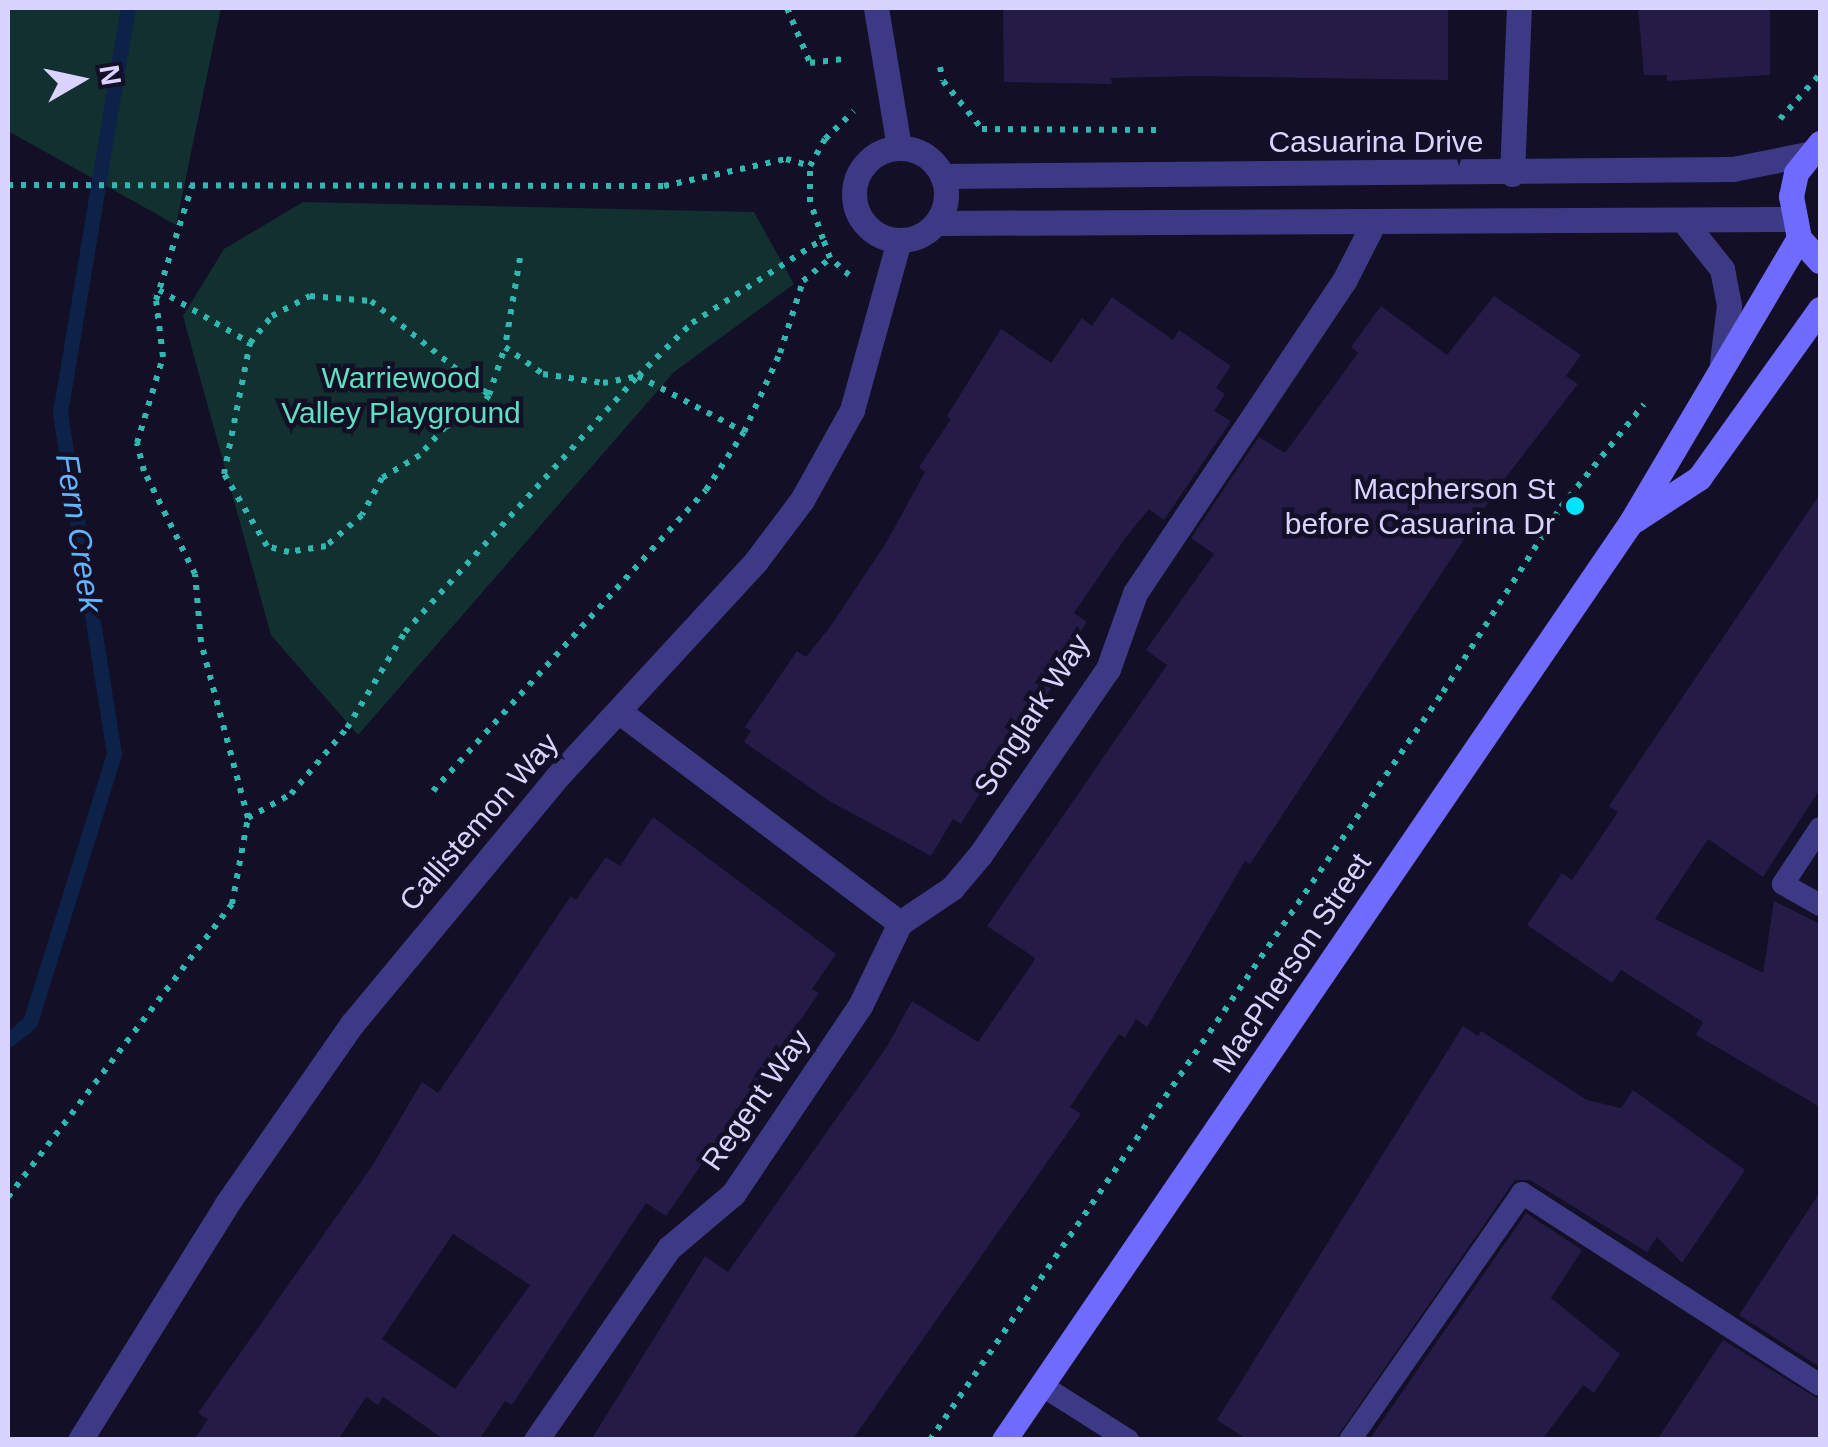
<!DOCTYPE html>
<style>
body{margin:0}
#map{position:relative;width:1828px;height:1447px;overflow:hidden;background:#130f26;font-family:Arial,sans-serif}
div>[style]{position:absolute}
.green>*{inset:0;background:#12302f}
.stream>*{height:15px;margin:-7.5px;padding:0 7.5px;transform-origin:7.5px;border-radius:7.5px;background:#0c2248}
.building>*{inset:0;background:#241b47}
.path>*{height:6px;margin-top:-3px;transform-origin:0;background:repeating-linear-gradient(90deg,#2fb8b0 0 5px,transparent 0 13px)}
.lane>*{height:22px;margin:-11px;padding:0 11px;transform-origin:11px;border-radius:11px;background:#3d3a85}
.street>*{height:25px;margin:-12.5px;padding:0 12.5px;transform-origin:12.5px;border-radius:12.5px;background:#3d3a85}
.street>.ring{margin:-12.5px;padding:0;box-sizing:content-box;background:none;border:25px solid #3d3a85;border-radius:50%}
.secondary>*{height:25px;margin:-12.5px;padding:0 12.5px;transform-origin:12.5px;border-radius:12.5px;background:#6f6bff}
.dots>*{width:28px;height:28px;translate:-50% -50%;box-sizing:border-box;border:5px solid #130f26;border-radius:50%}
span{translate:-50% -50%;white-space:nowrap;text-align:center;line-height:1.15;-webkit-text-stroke:9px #130f26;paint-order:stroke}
.street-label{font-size:30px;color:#d9d4ff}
.park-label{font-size:30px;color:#5fe0c0}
.poi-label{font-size:30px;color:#d9d4ff}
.right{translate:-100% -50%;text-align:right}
.water-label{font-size:32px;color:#62b6ff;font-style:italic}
.frame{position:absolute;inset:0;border:10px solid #d9d4ff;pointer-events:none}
.north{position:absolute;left:30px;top:30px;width:100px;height:100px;-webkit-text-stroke:8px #130f26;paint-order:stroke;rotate:81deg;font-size:28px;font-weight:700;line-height:40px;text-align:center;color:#d9d4ff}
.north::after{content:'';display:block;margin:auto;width:35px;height:45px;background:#d9d4ff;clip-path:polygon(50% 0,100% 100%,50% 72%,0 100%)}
</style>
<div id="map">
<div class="green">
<i style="clip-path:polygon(8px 8px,221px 8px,176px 225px,8px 131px)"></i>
<i style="clip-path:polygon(303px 202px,754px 212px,794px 284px,674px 372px,358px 735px,271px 635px,183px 316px,224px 249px)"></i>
</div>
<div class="stream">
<i style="left:8px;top:1040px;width:28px;rotate:-39deg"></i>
<i style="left:30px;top:1022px;width:281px;rotate:-72.6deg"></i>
<i style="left:114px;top:754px;width:345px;rotate:-99deg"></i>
<i style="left:60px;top:413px;width:411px;rotate:-80.5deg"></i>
</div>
<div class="building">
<i style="clip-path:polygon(1003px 8px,1448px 8px,1448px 80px,1194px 76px,1111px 78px,1112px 84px,1004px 82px)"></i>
<i style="clip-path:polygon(1638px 8px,1770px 8px,1770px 75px,1667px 81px,1667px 75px,1644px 75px)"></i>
<i style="clip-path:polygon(1494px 296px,1581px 355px,1566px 376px,1578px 384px,1499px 486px,1250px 864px,1245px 861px,1147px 1027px,1136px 1019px,1125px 1038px,1119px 1034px,1070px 1107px,1081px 1114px,852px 1440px,591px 1440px,705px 1256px,728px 1272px,886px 1048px,912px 1001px,978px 1042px,1032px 964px,1035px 958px,987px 926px,1167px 665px,1146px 650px,1214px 554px,1191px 538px,1259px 437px,1285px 453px,1358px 353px,1351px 347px,1381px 306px,1447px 355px)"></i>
<i style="clip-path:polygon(1112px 297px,1173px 340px,1179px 330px,1231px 366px,1216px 388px,1225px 394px,1214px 411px,1231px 421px,1164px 520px,1149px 509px,1126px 537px,1074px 613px,1087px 622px,1048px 680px,1054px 684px,1032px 717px,1028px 714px,961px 824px,953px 819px,931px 856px,831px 802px,744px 742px,751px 731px,745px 727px,797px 651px,806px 657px,830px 627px,886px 543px,925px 472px,919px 467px,951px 419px,947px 416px,1001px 329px,1051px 363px,1082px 318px,1092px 326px)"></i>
<i style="clip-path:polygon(1820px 494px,1820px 789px,1763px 877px,1708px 839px,1655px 919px,1763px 973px,1774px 901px,1820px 924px,1820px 1107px,1696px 1035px,1703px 1022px,1621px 970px,1612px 983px,1527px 925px,1562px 873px,1572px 880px,1618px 812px,1609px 806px)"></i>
<i style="clip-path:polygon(evenodd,653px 817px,836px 954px,812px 989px,819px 993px,666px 1216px,646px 1203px,512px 1405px,505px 1401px,479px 1440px,445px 1440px,383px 1397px,378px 1405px,366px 1397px,338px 1440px,194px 1440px,208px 1419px,198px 1413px,372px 1166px,422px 1082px,438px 1093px,571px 896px,576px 900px,606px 857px,620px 866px,653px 817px,453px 1234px,530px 1285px,455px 1389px,382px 1339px,453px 1234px)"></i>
<i style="clip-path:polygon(1463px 1026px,1478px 1036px,1481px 1031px,1587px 1100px,1621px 1108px,1633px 1090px,1745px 1170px,1682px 1263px,1657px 1237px,1647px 1252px,1530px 1180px,1515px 1180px,1335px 1440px,1248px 1440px,1217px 1420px)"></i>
<i style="clip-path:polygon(1820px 1192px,1820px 1367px,1739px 1315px)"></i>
<i style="clip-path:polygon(1526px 1213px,1582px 1250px,1551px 1298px,1620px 1354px,1594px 1393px,1583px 1385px,1542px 1440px,1369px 1440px)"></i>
<i style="clip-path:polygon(1723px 1340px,1820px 1400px,1820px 1440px,1657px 1440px)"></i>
</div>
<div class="path">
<i style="left:787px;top:8px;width:60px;rotate:67.3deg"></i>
<i style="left:810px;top:63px;width:38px;rotate:-7deg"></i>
<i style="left:940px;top:67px;width:14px;rotate:78deg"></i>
<i style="left:943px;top:81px;width:62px;rotate:50.9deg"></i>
<i style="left:982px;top:129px;width:177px;rotate:0.3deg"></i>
<i style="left:1780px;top:119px;width:60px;rotate:-48.4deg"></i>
<i style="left:8px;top:185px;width:656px;rotate:0.09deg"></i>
<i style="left:664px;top:186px;width:125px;rotate:-12.5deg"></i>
<i style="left:786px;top:159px;width:25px;rotate:16deg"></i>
<i style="left:520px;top:258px;width:90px;rotate:99.6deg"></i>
<i style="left:505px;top:347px;width:47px;rotate:35.4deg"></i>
<i style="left:543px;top:374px;width:61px;rotate:8.5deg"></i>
<i style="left:603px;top:383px;width:36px;rotate:-11deg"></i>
<i style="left:638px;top:376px;width:76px;rotate:-44.5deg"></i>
<i style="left:692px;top:323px;width:156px;rotate:-32.7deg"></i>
<i style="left:849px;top:275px;width:25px;rotate:-138deg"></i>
<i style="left:830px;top:258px;width:20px;rotate:-110deg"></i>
<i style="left:823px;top:239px;width:39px;rotate:-109deg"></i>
<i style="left:810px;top:202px;width:36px;rotate:-90deg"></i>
<i style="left:810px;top:166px;width:31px;rotate:-61deg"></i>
<i style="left:825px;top:139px;width:40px;rotate:-44deg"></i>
<i style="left:159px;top:290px;width:105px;rotate:30.2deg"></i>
<i style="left:489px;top:395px;width:24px;rotate:126deg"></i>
<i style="left:475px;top:414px;width:33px;rotate:157deg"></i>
<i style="left:445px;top:427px;width:38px;rotate:132deg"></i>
<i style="left:420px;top:455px;width:44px;rotate:148.8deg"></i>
<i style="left:382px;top:478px;width:42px;rotate:118.4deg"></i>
<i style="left:362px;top:515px;width:48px;rotate:139.3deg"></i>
<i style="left:326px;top:546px;width:37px;rotate:171deg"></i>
<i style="left:289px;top:552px;width:23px;rotate:-165deg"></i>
<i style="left:267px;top:546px;width:84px;rotate:-120.8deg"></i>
<i style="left:224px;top:474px;width:134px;rotate:-78.8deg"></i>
<i style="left:250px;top:343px;width:35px;rotate:-51deg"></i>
<i style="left:272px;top:316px;width:43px;rotate:-27.8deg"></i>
<i style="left:310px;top:296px;width:61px;rotate:4.7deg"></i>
<i style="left:371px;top:301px;width:151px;rotate:38.5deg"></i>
<i style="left:489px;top:395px;width:51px;rotate:-71.6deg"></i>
<i style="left:433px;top:791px;width:406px;rotate:-47.8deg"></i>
<i style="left:706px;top:490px;width:69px;rotate:-56.8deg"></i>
<i style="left:744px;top:432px;width:87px;rotate:-65.5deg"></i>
<i style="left:780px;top:353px;width:76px;rotate:-72.3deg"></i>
<i style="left:803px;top:281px;width:35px;rotate:-40deg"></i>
<i style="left:248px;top:818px;width:49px;rotate:-29.2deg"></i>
<i style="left:291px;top:794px;width:87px;rotate:-49.7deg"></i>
<i style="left:347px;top:728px;width:112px;rotate:-58.9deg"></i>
<i style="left:405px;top:632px;width:346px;rotate:-47.7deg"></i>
<i style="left:638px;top:376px;width:120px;rotate:27.8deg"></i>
<i style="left:8px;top:1197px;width:369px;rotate:-52.6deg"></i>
<i style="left:232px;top:904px;width:87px;rotate:-79.5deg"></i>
<i style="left:248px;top:818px;width:182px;rotate:-105deg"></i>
<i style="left:201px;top:642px;width:68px;rotate:-95deg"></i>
<i style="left:195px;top:574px;width:115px;rotate:-116.3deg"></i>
<i style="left:144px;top:471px;width:29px;rotate:-104deg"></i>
<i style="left:137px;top:443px;width:90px;rotate:-73.2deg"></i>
<i style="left:163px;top:357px;width:57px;rotate:-97deg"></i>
<i style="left:156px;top:300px;width:120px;rotate:-72.5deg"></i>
<i style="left:930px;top:1440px;width:907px;rotate:-55.56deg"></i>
<i style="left:1443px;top:692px;width:219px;rotate:-57.5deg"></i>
<i style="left:1561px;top:507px;width:132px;rotate:-51.1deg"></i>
</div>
<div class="lane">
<i style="left:1820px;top:828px;width:67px;rotate:123.5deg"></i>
<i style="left:1783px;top:884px;width:43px;rotate:29.6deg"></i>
<i style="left:1041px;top:1385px;width:103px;rotate:32.3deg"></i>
<i style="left:1350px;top:1440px;width:301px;rotate:-55.1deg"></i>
<i style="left:1522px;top:1193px;width:354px;rotate:32.8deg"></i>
</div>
<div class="street">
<i style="left:876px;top:8px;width:141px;rotate:80.6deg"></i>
<i class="ring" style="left:854px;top:148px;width:67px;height:67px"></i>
<i style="left:1512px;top:174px;width:166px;rotate:-87.6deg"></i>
<i style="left:942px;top:176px;width:791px;rotate:-0.51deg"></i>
<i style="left:1733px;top:169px;width:76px;rotate:-11.3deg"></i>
<i style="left:1683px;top:220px;width:63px;rotate:51.5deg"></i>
<i style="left:1722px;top:269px;width:37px;rotate:79deg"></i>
<i style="left:1729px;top:305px;width:57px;rotate:97deg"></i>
<i style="left:936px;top:223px;width:857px;rotate:-0.27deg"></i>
<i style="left:621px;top:713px;width:349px;rotate:37deg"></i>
<i style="left:80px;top:1440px;width:277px;rotate:-58.1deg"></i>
<i style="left:226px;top:1205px;width:221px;rotate:-55.2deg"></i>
<i style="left:352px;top:1024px;width:320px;rotate:-50.3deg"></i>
<i style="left:556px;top:778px;width:295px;rotate:-47.3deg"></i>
<i style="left:756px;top:561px;width:76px;rotate:-53deg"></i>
<i style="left:802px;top:500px;width:103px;rotate:-60.9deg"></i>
<i style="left:852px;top:410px;width:175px;rotate:-74.5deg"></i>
<i style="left:536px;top:1440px;width:234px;rotate:-55.3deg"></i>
<i style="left:669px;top:1248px;width:84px;rotate:-40.2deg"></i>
<i style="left:733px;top:1194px;width:227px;rotate:-56deg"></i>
<i style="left:860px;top:1006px;width:92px;rotate:-64.3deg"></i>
<i style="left:900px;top:923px;width:63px;rotate:-33.9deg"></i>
<i style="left:952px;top:888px;width:43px;rotate:-49.7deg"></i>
<i style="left:980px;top:855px;width:226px;rotate:-55.5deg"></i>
<i style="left:1108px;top:669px;width:81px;rotate:-70.4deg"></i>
<i style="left:1135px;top:593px;width:376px;rotate:-56.2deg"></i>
<i style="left:1344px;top:281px;width:66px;rotate:-63deg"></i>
</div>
<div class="secondary">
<i style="left:1820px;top:143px;width:38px;rotate:129deg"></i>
<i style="left:1796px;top:173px;width:24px;rotate:102deg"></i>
<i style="left:1791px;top:196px;width:43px;rotate:79.2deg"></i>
<i style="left:1799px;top:238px;width:31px;rotate:48deg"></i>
<i style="left:1635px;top:520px;width:77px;rotate:-33.3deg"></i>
<i style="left:1699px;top:478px;width:208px;rotate:-54.4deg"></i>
<i style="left:1004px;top:1440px;width:1112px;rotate:-55.67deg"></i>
<i style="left:1631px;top:522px;width:330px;rotate:-59.4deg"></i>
</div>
<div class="dots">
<i style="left:1575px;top:506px;background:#00e5ff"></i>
</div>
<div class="street-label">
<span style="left:1376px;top:142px">Casuarina Drive</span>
<span style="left:1032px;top:715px;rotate:-57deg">Songlark Way</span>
<span style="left:479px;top:822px;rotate:-49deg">Callistemon Way</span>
<span style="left:1292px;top:963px;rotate:-56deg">MacPherson Street</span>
<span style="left:756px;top:1100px;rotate:-55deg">Regent Way</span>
</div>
<div class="park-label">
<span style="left:401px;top:395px">Warriewood<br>Valley Playground</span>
</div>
<div class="poi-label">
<span class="right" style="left:1555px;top:506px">Macpherson St<br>before Casuarina Dr</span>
</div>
<div class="water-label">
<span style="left:79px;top:533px;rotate:81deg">Fern Creek</span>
</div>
<div class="frame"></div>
<div class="north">N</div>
</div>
